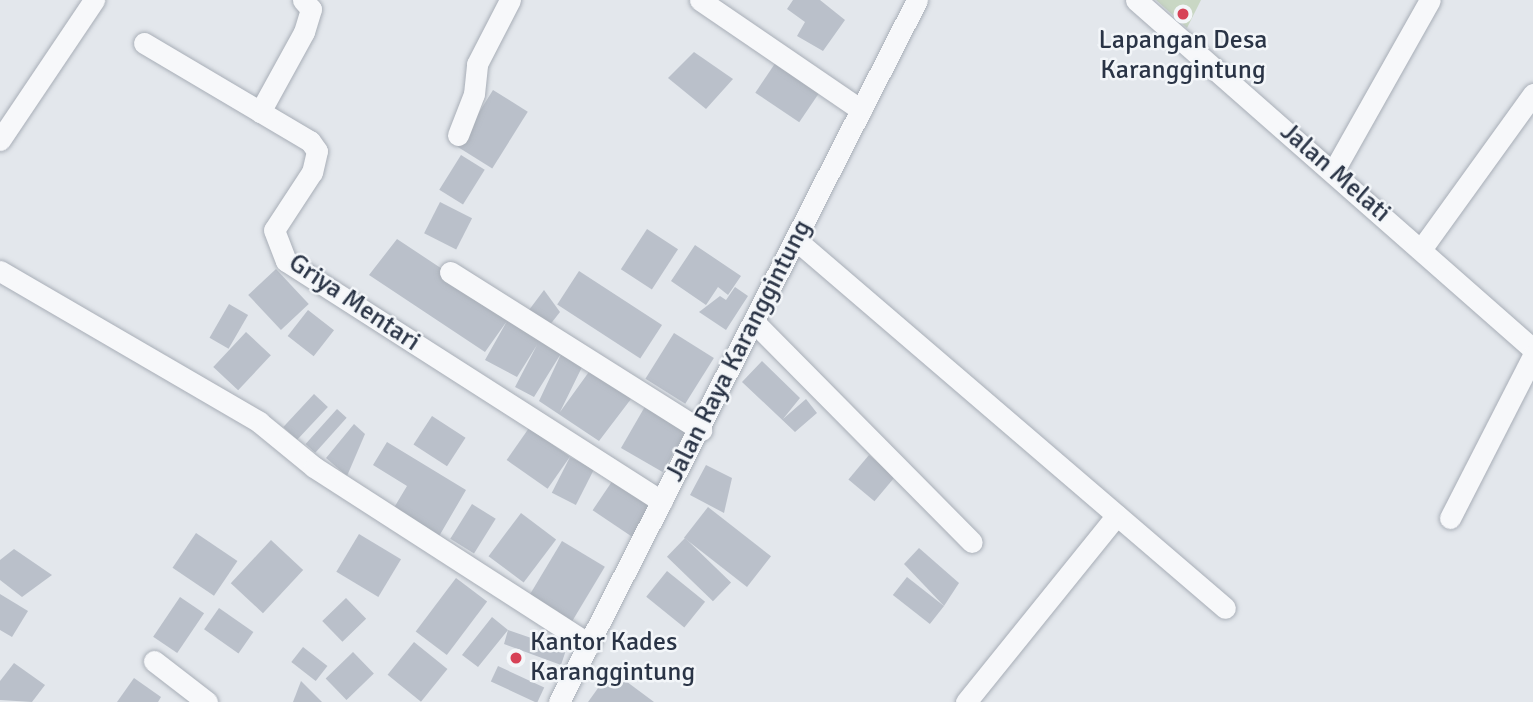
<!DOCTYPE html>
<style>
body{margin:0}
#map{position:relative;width:1533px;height:702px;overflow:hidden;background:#e3e7ec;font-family:Signika,sans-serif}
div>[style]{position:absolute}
.green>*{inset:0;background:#c9d7c4}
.building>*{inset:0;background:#bac0ca;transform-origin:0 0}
.roads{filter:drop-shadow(0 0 2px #a8aeb7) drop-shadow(0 0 2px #a8aeb7)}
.minor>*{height:21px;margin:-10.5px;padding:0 10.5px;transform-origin:10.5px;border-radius:10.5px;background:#f7f8fa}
.dots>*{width:19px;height:19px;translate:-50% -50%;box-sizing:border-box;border:4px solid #f3f6f9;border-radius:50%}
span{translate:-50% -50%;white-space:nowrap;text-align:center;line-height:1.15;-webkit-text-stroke:5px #f3f6f9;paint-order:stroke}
.poi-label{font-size:26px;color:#2a3446}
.left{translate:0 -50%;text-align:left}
.street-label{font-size:26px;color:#2a3446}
</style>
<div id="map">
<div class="green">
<i style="clip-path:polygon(1156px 0,1201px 0,1187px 28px)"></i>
</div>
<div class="building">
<i style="clip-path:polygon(793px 0,820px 0,845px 20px,823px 51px,797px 36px,805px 22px,787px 9px)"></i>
<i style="clip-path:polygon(694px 52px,733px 79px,706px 109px,668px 78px)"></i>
<i style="left:776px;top:62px;width:53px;height:37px;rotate:34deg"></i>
<i style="left:493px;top:90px;width:41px;height:67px;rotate:32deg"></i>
<i style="left:461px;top:155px;width:28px;height:41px;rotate:32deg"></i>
<i style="left:440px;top:202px;width:36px;height:35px;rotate:27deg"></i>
<i style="left:647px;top:229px;width:37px;height:48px;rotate:33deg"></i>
<i style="clip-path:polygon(397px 239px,584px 363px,560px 412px,591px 369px,631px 399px,599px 441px,539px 401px,562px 352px,534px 397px,515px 387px,537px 345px,517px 377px,485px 360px,507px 321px,485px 352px,369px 275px)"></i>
<i style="clip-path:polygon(695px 245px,741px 276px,728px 295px,718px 287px,706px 305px,671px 281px)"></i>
<i style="left:276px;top:269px;width:48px;height:38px;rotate:47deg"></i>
<i style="left:579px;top:271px;width:99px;height:40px;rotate:33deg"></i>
<i style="clip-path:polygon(735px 287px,748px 296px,726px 330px,699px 312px,720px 296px,726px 300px)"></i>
<i style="clip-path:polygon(544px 290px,560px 312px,549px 326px,529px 310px)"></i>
<i style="left:229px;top:304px;width:22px;height:39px;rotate:30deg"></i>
<i style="left:308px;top:310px;width:33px;height:33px;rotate:38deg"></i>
<i style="left:246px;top:332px;width:34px;height:48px;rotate:43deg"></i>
<i style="left:674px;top:333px;width:47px;height:54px;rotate:32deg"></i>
<i style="clip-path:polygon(762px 361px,800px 398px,783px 419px,806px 399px,817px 413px,795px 432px,742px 382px)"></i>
<i style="left:314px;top:394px;width:19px;height:45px;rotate:43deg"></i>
<i style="left:647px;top:403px;width:48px;height:52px;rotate:30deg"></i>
<i style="left:337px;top:409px;width:13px;height:47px;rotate:42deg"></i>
<i style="left:432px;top:416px;width:40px;height:34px;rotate:33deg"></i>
<i style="clip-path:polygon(354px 424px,365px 434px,347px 476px,326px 458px)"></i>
<i style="left:529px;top:428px;width:50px;height:39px;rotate:35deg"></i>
<i style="clip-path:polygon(387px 442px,466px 490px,438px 538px,392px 511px,407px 486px,373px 465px)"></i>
<i style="left:869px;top:455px;width:34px;height:32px;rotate:40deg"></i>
<i style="left:570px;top:457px;width:27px;height:40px;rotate:27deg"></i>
<i style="clip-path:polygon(706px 465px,732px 478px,724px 513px,690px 495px)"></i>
<i style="left:615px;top:477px;width:48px;height:40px;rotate:34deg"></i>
<i style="left:472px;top:504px;width:28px;height:41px;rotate:32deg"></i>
<i style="left:708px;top:507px;width:80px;height:39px;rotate:38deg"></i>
<i style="left:521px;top:513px;width:44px;height:54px;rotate:37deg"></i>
<i style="left:196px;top:533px;width:50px;height:42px;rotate:34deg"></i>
<i style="left:359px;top:534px;width:49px;height:44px;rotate:31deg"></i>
<i style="left:685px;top:538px;width:64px;height:26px;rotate:44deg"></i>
<i style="left:271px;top:540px;width:44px;height:59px;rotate:43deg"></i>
<i style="left:562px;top:541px;width:50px;height:67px;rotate:31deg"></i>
<i style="clip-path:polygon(919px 548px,959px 583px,944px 606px,904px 564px)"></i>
<i style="clip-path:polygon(14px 549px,52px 575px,22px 597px,0 580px,0 560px)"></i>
<i style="left:667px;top:571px;width:49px;height:33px;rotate:39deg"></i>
<i style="left:907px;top:577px;width:47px;height:23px;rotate:38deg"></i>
<i style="left:456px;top:578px;width:39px;height:67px;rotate:37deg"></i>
<i style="clip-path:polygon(0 594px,28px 611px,12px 637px,0 630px)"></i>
<i style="left:180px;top:597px;width:29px;height:48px;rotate:34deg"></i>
<i style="left:346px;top:598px;width:29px;height:33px;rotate:46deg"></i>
<i style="left:219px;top:608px;width:42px;height:26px;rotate:35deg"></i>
<i style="clip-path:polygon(492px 617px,508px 630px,566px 650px,561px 665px,504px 644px,508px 630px,478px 667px,462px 655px)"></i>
<i style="left:414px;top:642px;width:43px;height:42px;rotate:39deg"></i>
<i style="left:303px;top:647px;width:31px;height:19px;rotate:38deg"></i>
<i style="left:353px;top:652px;width:30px;height:38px;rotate:46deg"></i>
<i style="clip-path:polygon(14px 663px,45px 685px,32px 702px,0 700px,0 681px)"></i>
<i style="left:498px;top:666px;width:51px;height:17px;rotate:25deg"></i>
<i style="clip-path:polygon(611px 670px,654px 702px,588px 702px)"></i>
<i style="clip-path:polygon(134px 678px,161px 697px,158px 702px,117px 702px)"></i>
<i style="clip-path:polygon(301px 681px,322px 702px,293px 702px)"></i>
</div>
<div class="roads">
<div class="minor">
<i style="left:700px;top:0;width:195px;rotate:34.3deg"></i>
<i style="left:1136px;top:0;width:529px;rotate:41.32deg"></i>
<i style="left:144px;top:43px;width:193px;rotate:30.6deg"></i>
<i style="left:310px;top:141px;width:12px;rotate:55deg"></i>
<i style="left:317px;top:151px;width:22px;rotate:103deg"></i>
<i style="left:312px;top:172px;width:69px;rotate:123.2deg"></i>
<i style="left:274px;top:230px;width:33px;rotate:69deg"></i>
<i style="left:286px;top:261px;width:446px;rotate:32.6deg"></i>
<i style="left:260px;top:112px;width:91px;rotate:-61.2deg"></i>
<i style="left:304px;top:32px;width:24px;rotate:-73deg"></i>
<i style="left:311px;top:9px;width:12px;rotate:-132deg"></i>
<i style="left:458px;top:135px;width:44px;rotate:-68.7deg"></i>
<i style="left:474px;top:94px;width:30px;rotate:-84deg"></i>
<i style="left:477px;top:64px;width:72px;rotate:-62.7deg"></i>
<i style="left:0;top:140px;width:169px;rotate:-56.1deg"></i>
<i style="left:1333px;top:172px;width:197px;rotate:-60.6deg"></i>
<i style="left:796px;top:240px;width:565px;rotate:40.62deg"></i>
<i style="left:1422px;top:248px;width:190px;rotate:-54.2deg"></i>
<i style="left:0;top:271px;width:300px;rotate:30.2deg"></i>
<i style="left:259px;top:422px;width:71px;rotate:39.3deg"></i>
<i style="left:314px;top:467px;width:328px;rotate:32.8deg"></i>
<i style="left:450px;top:272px;width:297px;rotate:32.2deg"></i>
<i style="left:755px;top:323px;width:308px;rotate:45.3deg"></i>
<i style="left:1450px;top:518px;width:182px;rotate:-62.9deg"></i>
<i style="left:154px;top:661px;width:67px;rotate:37.7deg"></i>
<i style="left:559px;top:702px;width:788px;rotate:-62.98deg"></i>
<i style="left:966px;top:702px;width:240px;rotate:-51.1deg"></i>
</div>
</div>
<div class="dots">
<i style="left:1183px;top:14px;background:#d74257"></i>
<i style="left:516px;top:658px;background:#d74257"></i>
</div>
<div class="poi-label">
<span style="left:1183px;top:56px">Lapangan Desa<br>Karanggintung</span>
<span class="left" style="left:530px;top:658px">Kantor Kades<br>Karanggintung</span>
</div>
<div class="street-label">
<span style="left:1335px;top:173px;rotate:41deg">Jalan Melati</span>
<span style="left:354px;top:303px;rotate:34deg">Griya Mentari</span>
<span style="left:739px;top:351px;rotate:-63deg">Jalan Raya Karanggintung</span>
</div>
</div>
